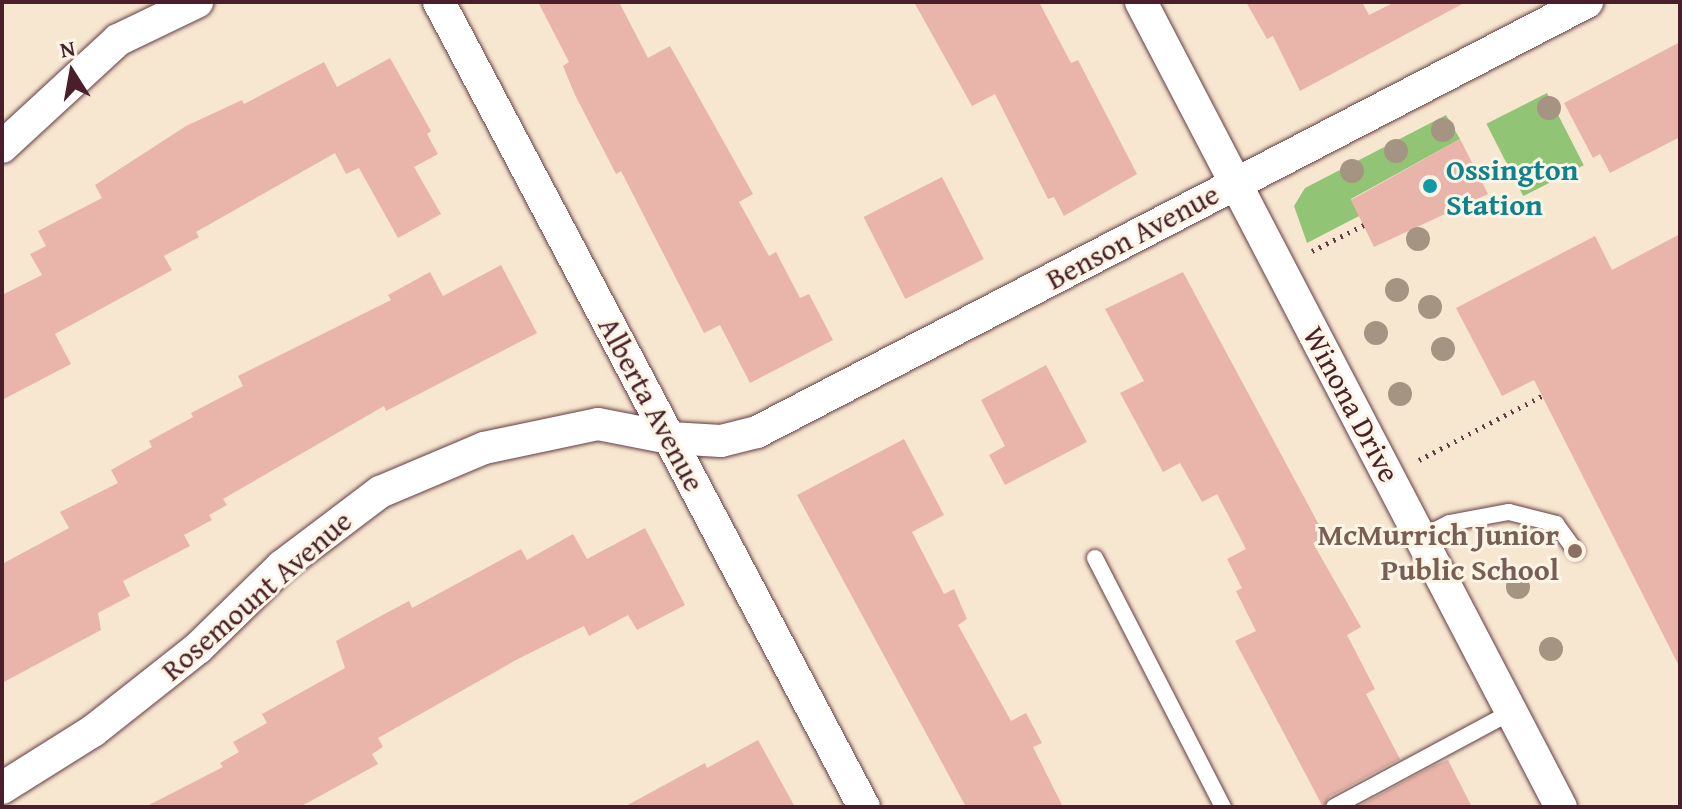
<!DOCTYPE html>
<style>
body{margin:0}
#map{position:relative;width:1682px;height:809px;overflow:hidden;background:#f8e7d0;font-family:"Gentium Book Plus",serif}
div>[style]{position:absolute}
.green>*{inset:0;background:#92c475;transform-origin:0 0}
.building>*{inset:0;background:#e9b5aa;transform-origin:0 0}
.path>*{height:5px;margin-top:-2.5px;transform-origin:0;background:repeating-linear-gradient(90deg,#643d44 0 2px,transparent 0 8px)}
.roads{filter:drop-shadow(0 0 2px #643d44) drop-shadow(0 0 2px #643d44)}
.lane>*{height:16px;margin:-8px;padding:0 8px;transform-origin:8px;border-radius:8px;background:#fff}
.street>*{height:32px;margin:-16px;padding:0 16px;transform-origin:16px;border-radius:16px;background:#fff}
.trees>*{width:24px;height:24px;margin:-12px;border-radius:50%;background:#a49481}
.dots>*{width:22px;height:22px;translate:-50% -50%;box-sizing:border-box;border:4px solid #fcf5e5;border-radius:50%}
span{translate:-50% -50%;white-space:nowrap;text-align:center;line-height:1.15;-webkit-text-stroke:6px #fcf5e5;paint-order:stroke}
.culture-label{font-size:30px;color:#0d838f;font-weight:700}
.left{translate:0 -50%;text-align:left}
.street-label{font-size:30px;color:#4a1f2b}
.education-label{font-size:30px;color:#785e54;font-weight:700}
.right{translate:-100% -50%;text-align:right}
.frame{position:absolute;inset:0;border:4px solid #4a1f2b;pointer-events:none}
.north{position:absolute;left:32px;top:32px;width:80px;height:80px;-webkit-text-stroke:6px #fcf5e5;paint-order:stroke;rotate:349deg;font-size:22px;font-weight:700;line-height:32px;text-align:center;color:#4a1f2b}
.north::after{content:'';display:block;margin:auto;width:28px;height:36px;background:#4a1f2b;clip-path:polygon(50% 0,100% 100%,50% 72%,0 100%)}
</style>
<div id="map">
<div class="green">
<i style="left:1547px;top:93px;width:81px;height:68px;rotate:63deg"></i>
<i style="clip-path:polygon(1446px 115px,1460px 139px,1351px 199px,1359px 216px,1307px 243px,1294px 206px,1305px 188px)"></i>
</div>
<div class="building">
<i style="clip-path:polygon(538px 2px,619px 2px,648px 58px,670px 46px,753px 194px,739px 202px,769px 256px,776px 252px,800px 298px,809px 294px,833px 340px,750px 383px,720px 325px,704px 333px,621px 171px,616px 174px,575px 95px,563px 66px,569px 62px)"></i>
<i style="clip-path:polygon(914px 2px,1039px 2px,1071px 63px,1078px 60px,1137px 174px,1064px 216px,1054px 197px,1048px 199px,995px 94px,972px 106px)"></i>
<i style="clip-path:polygon(1246px 2px,1362px 2px,1369px 15px,1395px 2px,1466px 2px,1300px 91px,1273px 36px,1267px 39px)"></i>
<i style="clip-path:polygon(1680px 42px,1680px 137px,1610px 173px,1600px 154px,1593px 158px,1564px 103px)"></i>
<i style="clip-path:polygon(390px 58px,431px 131px,427px 134px,438px 154px,414px 167px,441px 214px,398px 238px,359px 168px,346px 174px,335px 153px,196px 232px,199px 237px,164px 256px,172px 270px,55px 334px,71px 364px,2px 400px,2px 295px,42px 275px,30px 254px,46px 246px,38px 231px,102px 198px,95px 185px,186px 126px,242px 100px,244px 104px,324px 62px,337px 87px)"></i>
<i style="clip-path:polygon(1460px 139px,1488px 194px,1374px 247px,1351px 200px)"></i>
<i style="left:942px;top:177px;width:92px;height:88px;rotate:63deg"></i>
<i style="clip-path:polygon(1680px 234px,1680px 668px,1534px 380px,1502px 396px,1456px 308px,1595px 236px,1612px 270px)"></i>
<i style="clip-path:polygon(501px 265px,537px 333px,386px 411px,384px 406px,223px 499px,227px 505px,209px 515px,212px 520px,184px 535px,190px 546px,123px 581px,130px 596px,98px 613px,101px 630px,2px 683px,2px 564px,69px 528px,60px 512px,118px 483px,111px 470px,152px 447px,149px 441px,193px 417px,191px 413px,243px 386px,238px 376px,391px 300px,388px 295px,430px 272px,443px 296px)"></i>
<i style="clip-path:polygon(1183px 272px,1325px 536px,1313px 543px,1361px 627px,1347px 635px,1375px 689px,1366px 694px,1400px 759px,1329px 797px,1323px 807px,1235px 641px,1256px 631px,1236px 591px,1242px 588px,1227px 559px,1246px 549px,1217px 494px,1202px 502px,1180px 463px,1163px 472px,1120px 393px,1144px 381px,1105px 309px)"></i>
<i style="clip-path:polygon(1046px 365px,1087px 442px,1005px 485px,989px 455px,1005px 446px,981px 400px)"></i>
<i style="clip-path:polygon(904px 439px,944px 515px,912px 532px,944px 594px,954px 589px,967px 619px,958px 625px,1011px 721px,1026px 713px,1042px 743px,1033px 747px,1063px 807px,966px 807px,797px 495px)"></i>
<i style="clip-path:polygon(645px 528px,685px 605px,637px 630px,628px 615px,589px 636px,584px 626px,516px 660px,378px 738px,383px 747px,372px 754px,378px 764px,300px 807px,145px 807px,223px 767px,220px 763px,239px 752px,233px 742px,267px 723px,262px 714px,345px 668px,336px 641px,377px 618px,409px 601px,412px 608px,521px 549px,527px 560px,573px 534px,587px 559px)"></i>
<i style="clip-path:polygon(758px 740px,795px 807px,624px 807px,705px 763px,707px 768px)"></i>
<i style="clip-path:polygon(1448px 760px,1472px 807px,1357px 807px,1435px 765px)"></i>
</div>
<div class="path">
<i style="left:1312px;top:251px;width:58px;rotate:-26.6deg"></i>
<i style="left:1419px;top:460px;width:139px;rotate:-27.5deg"></i>
</div>
<div class="roads">
<div class="lane">
<i style="left:1422px;top:537px;width:30px;rotate:-27deg"></i>
<i style="left:1449px;top:523px;width:61px;rotate:-10.4deg"></i>
<i style="left:1509px;top:512px;width:49px;rotate:14.3deg"></i>
<i style="left:1556px;top:524px;width:34px;rotate:54deg"></i>
<i style="left:1095px;top:558px;width:280px;rotate:62.8deg"></i>
<i style="left:1334px;top:807px;width:201px;rotate:-28.2deg"></i>
</div>
<div class="street">
<i style="left:439px;top:2px;width:910px;rotate:62.17deg"></i>
<i style="left:1141px;top:2px;width:908px;rotate:62.45deg"></i>
<i style="left:2px;top:147px;width:158px;rotate:-42.7deg"></i>
<i style="left:118px;top:40px;width:88px;rotate:-25.7deg"></i>
<i style="left:2px;top:788px;width:107px;rotate:-32.1deg"></i>
<i style="left:93px;top:731px;width:134px;rotate:-38.3deg"></i>
<i style="left:198px;top:648px;width:117px;rotate:-44.3deg"></i>
<i style="left:282px;top:566px;width:123px;rotate:-37.1deg"></i>
<i style="left:380px;top:492px;width:113px;rotate:-22.9deg"></i>
<i style="left:484px;top:448px;width:116px;rotate:-11.9deg"></i>
<i style="left:598px;top:424px;width:73px;rotate:11deg"></i>
<i style="left:670px;top:438px;width:51px;rotate:3.4deg"></i>
<i style="left:721px;top:441px;width:37px;rotate:-14deg"></i>
<i style="left:757px;top:432px;width:935px;rotate:-27.39deg"></i>
</div>
</div>
<div class="trees">
<i style="left:1549px;top:108px"></i>
<i style="left:1443px;top:130px"></i>
<i style="left:1396px;top:151px"></i>
<i style="left:1352px;top:171px"></i>
<i style="left:1418px;top:239px"></i>
<i style="left:1397px;top:290px"></i>
<i style="left:1430px;top:307px"></i>
<i style="left:1376px;top:333px"></i>
<i style="left:1443px;top:349px"></i>
<i style="left:1400px;top:394px"></i>
<i style="left:1518px;top:587px"></i>
<i style="left:1551px;top:649px"></i>
</div>
<div class="dots">
<i style="left:1430px;top:186px;background:#0f9aa8"></i>
<i style="left:1575px;top:551px;background:#8d6e63"></i>
</div>
<div class="culture-label">
<span class="left" style="left:1446px;top:186px">Ossington<br>Station</span>
</div>
<div class="street-label">
<span style="left:1132px;top:236px;rotate:-28deg">Benson Avenue</span>
<span style="left:652px;top:404px;rotate:62deg">Alberta Avenue</span>
<span style="left:1352px;top:404px;rotate:62deg">Winona Drive</span>
<span style="left:256px;top:595px;rotate:-41deg">Rosemount Avenue</span>
</div>
<div class="education-label">
<span class="right" style="left:1559px;top:551px">McMurrich Junior<br>Public School</span>
</div>
<div class="frame"></div>
<div class="north">N</div>
</div>
